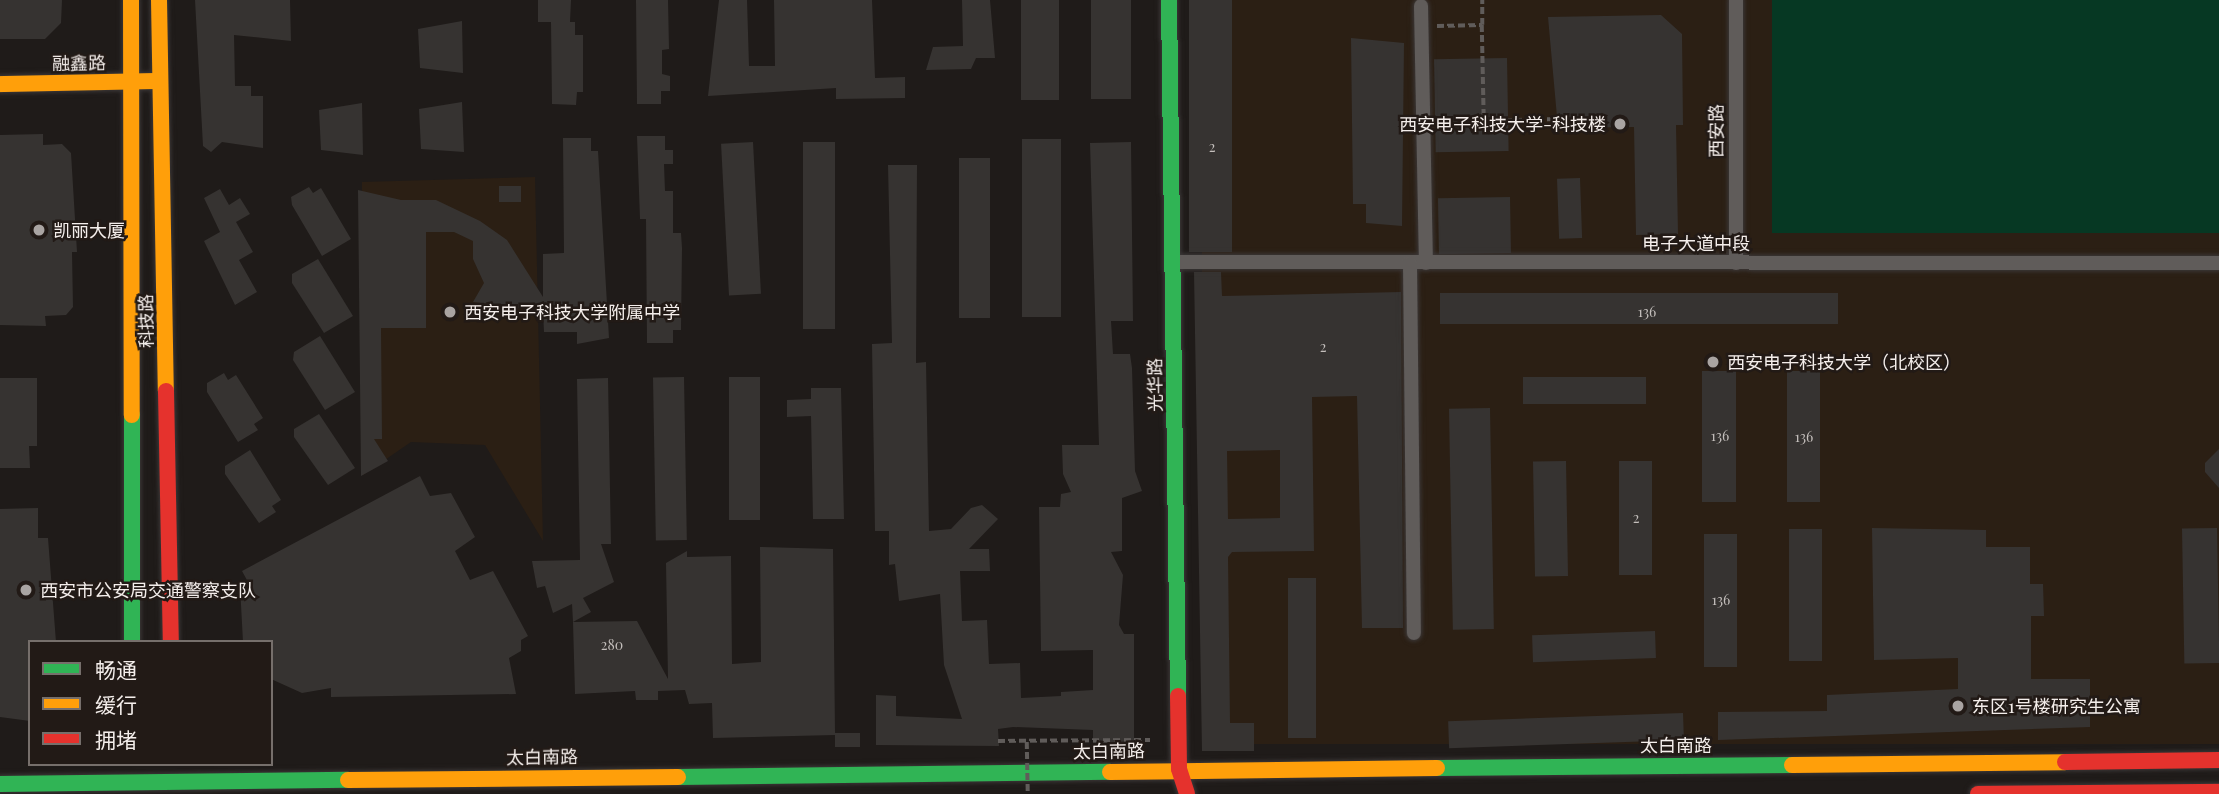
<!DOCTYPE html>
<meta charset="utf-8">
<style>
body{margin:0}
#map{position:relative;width:2219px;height:794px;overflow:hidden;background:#1f1b19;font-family:"Playfair Display","Noto Sans SC",serif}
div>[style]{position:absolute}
.education>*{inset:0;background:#2b1f14;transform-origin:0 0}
.green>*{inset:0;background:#063823;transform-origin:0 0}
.building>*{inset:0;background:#363331;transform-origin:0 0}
.path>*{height:3.5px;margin-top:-1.75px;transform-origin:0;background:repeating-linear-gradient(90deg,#605c5a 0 7px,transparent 0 10.5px)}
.roads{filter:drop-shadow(0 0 2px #3b3737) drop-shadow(0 0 2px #3b3737)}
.street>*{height:14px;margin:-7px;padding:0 7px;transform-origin:7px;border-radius:7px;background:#605c5a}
.fast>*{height:16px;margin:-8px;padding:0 8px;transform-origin:8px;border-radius:8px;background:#30b455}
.slow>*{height:16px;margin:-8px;padding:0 8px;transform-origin:8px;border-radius:8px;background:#ff9f0a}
.jam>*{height:16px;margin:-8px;padding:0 8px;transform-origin:8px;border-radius:8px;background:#e5322d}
.path-bridge>*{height:3.5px;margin-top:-1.75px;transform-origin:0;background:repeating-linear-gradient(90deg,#605c5a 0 7px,transparent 0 10.5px)}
.dots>*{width:19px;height:19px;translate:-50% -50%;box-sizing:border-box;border:4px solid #221a16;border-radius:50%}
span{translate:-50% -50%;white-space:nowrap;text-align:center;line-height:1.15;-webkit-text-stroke:5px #221a16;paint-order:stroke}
.number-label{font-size:14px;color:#c4bfbc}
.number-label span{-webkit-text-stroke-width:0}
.street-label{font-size:18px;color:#f4eeeb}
.poi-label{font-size:18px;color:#f4eeeb}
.right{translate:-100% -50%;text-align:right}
.left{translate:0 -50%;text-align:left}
.legend{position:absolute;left:28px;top:640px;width:245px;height:126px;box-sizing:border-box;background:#221a16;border:2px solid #766f6b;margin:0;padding:9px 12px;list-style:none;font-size:21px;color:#f4eeeb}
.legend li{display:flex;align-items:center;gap:14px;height:35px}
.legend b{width:35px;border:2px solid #766f6b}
</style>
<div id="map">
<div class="education">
<i style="left:1202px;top:0;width:1017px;height:744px"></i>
<i style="clip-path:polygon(535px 177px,543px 541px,485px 445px,411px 442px,363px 475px,362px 182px)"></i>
</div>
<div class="green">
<i style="left:1772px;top:0;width:447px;height:233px"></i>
</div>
<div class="building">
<i style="clip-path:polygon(0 0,62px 0,61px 23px,45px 39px,0 39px)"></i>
<i style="clip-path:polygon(195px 0,290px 0,291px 41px,234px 35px,235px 86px,251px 86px,251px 96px,263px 96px,263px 148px,222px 142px,211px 152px,203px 146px)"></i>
<i style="clip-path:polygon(538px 0,571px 0,570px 22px,575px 22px,575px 35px,583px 35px,583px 92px,577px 92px,576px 105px,552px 104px,551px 22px,538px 22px)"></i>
<i style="clip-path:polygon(636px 0,668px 0,669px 49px,662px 50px,662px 74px,670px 76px,670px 91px,661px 91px,661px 104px,637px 104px)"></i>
<i style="clip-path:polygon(719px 0,747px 0,749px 66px,775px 66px,774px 0,872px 0,875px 78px,905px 77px,905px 98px,836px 99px,836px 88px,708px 96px)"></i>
<i style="clip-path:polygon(962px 0,990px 0,995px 58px,976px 58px,971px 69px,926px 70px,933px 47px,963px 46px)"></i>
<i style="left:1021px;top:0;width:38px;height:100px"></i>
<i style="left:1091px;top:0;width:40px;height:99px"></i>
<i style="left:1189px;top:0;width:43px;height:252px"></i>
<i style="clip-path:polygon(1661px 15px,1682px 34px,1683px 125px,1676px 125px,1678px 234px,1636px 235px,1634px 127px,1558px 128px,1548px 17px)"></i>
<i style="clip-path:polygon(462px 21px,463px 73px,420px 68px,418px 29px)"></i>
<i style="clip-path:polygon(1351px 38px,1404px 43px,1402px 226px,1366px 223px,1366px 204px,1353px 204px)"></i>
<i style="left:1507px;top:58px;width:93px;height:73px;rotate:89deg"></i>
<i style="clip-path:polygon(462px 102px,464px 152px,421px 149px,419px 109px)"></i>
<i style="clip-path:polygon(362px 103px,363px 155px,321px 150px,319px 110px)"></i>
<i style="clip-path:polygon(43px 134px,43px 145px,62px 144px,71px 153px,77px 252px,72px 252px,73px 307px,66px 315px,45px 316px,46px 326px,0 325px,0 135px)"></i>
<i style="clip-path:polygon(637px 136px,665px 136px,665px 150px,673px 150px,673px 164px,664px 164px,665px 191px,673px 191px,673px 233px,681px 233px,682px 248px,681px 330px,673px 330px,673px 343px,647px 343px,646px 219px,640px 219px)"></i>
<i style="clip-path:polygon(563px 138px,591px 138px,591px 151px,598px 151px,609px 338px,577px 344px,577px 332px,544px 332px,543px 311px,473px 302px,484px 283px,473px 259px,473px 241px,454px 232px,426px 232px,426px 328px,381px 328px,382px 439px,374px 439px,388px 461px,361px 476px,358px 190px,401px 200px,436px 200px,480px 221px,507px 240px,543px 297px,543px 254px,564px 253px)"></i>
<i style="left:1022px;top:139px;width:39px;height:178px"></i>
<i style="left:753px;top:142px;width:152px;height:32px;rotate:87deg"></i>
<i style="left:803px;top:142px;width:32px;height:187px"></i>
<i style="clip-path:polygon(1131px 142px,1133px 321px,1111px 321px,1113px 354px,1130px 354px,1132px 368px,1135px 471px,1142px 491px,1122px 498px,1122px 551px,1111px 552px,1123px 575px,1119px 625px,1124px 634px,1134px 634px,1134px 743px,1093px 743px,1093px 730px,1013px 727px,998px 729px,999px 746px,876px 745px,876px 695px,896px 696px,896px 716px,962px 719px,944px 665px,940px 594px,899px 601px,895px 564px,889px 565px,889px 531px,875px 531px,872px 344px,892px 343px,888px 165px,917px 165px,916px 363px,926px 362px,929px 531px,951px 529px,971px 508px,982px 505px,998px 519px,969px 549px,989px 549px,990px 571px,960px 571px,962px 621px,987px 620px,989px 664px,1020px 663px,1021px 698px,1061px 696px,1061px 692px,1093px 690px,1093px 650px,1041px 651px,1039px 507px,1060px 507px,1061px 494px,1071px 492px,1063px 474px,1062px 445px,1099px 445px,1090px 143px)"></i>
<i style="left:959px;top:158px;width:31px;height:160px"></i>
<i style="left:1580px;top:178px;width:60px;height:23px;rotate:88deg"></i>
<i style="left:499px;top:186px;width:22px;height:16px"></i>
<i style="clip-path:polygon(309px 187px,313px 193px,321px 188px,351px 239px,322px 256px,292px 205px,291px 197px)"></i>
<i style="clip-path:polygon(220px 189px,229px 205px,240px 198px,250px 214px,236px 222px,253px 252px,239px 260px,257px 292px,235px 305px,204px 241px,220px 232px,204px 198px)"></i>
<i style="left:1510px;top:197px;width:56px;height:72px;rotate:89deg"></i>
<i style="clip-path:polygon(318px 259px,353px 316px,324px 333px,292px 283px,292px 274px)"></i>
<i style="clip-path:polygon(evenodd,1194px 272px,1221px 272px,1222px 296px,1401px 292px,1403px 628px,1362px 628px,1357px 396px,1312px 397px,1314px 551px,1232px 552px,1228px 557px,1230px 723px,1254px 723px,1254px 751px,1202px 751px,1194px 272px,1280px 450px,1280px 518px,1228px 519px,1227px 451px,1280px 450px)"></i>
<i style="left:1838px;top:293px;width:31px;height:398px;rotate:90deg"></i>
<i style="clip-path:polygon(320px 336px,355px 392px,325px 410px,293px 360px,294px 352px)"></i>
<i style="left:1702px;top:371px;width:34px;height:131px"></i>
<i style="left:1787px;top:371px;width:33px;height:131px"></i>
<i style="clip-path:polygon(224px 373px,228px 380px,236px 375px,263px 418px,254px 424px,258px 430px,238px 442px,207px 392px,207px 383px)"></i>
<i style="left:684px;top:377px;width:163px;height:31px;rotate:89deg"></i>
<i style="left:729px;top:377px;width:31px;height:143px"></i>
<i style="left:1646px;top:377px;width:27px;height:123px;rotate:90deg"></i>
<i style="clip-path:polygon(0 378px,37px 378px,37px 446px,29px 446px,30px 468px,0 468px)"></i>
<i style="clip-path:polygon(608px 378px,611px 544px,601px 544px,614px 582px,583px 598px,591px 612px,573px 622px,572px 604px,553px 613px,545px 586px,537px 588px,532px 561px,580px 560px,577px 379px)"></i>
<i style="clip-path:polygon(811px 388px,841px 388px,844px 519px,813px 519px,811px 416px,787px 417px,787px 400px,811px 399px)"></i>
<i style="left:1490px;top:408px;width:221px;height:41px;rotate:89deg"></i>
<i style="clip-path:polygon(319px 414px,355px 468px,328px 485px,294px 437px,294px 429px)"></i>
<i style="clip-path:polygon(2219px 449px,2219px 488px,2205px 472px,2205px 463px)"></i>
<i style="clip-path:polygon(250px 450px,281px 500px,272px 506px,276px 512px,259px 523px,225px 474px,225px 466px)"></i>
<i style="left:1566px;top:461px;width:115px;height:33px;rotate:89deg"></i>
<i style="left:1619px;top:461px;width:33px;height:114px"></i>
<i style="clip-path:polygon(420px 476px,430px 496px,451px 493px,475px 537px,455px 551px,470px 580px,493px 571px,528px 636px,521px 640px,521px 651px,509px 658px,516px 694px,331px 697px,331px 688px,302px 693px,271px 679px,271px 642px,243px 642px,240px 586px,248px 582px,242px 571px)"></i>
<i style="clip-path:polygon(38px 508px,38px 538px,48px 538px,56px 642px,30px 642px,30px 721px,0 717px,0 509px)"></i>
<i style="clip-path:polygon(1872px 528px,1986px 530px,1986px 547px,2030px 547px,2030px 584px,2043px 584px,2044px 616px,2031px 616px,2031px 679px,2090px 679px,2090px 727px,1718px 740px,1718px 712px,1827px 711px,1827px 695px,1958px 689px,1958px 658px,1874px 660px)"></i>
<i style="left:2217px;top:528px;width:135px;height:35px;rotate:89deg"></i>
<i style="left:1789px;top:529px;width:33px;height:132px"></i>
<i style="left:1704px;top:534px;width:33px;height:133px"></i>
<i style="clip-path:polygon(760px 547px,833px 549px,835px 733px,860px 733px,860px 747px,835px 747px,835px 735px,713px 738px,712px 703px,689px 704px,685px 690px,658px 691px,658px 700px,636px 700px,635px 691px,575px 694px,573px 622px,637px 621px,668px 679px,666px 563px,687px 551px,687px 557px,731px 556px,732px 664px,761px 662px)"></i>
<i style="left:1288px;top:578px;width:28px;height:160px"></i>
<i style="left:1655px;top:631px;width:27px;height:123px;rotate:88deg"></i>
<i style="left:1683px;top:713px;width:27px;height:235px;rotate:88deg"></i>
</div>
<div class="path">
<i style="left:1482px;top:25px;width:96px;rotate:88.8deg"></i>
<i style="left:1484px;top:121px;width:72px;rotate:-1.6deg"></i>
<i style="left:1437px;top:26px;width:45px;rotate:-1.3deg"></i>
<i style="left:1482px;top:25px;width:25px;rotate:-90deg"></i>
<i style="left:998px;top:741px;width:152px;rotate:-0.4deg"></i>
</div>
<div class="roads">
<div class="street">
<i style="left:1421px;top:6px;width:257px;rotate:88.9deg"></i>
<i style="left:1172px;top:262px;width:1047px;rotate:0.05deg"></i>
<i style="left:1410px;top:263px;width:370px;rotate:89.4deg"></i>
<i style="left:1736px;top:263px;width:263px;rotate:-90deg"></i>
</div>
<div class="fast">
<i style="left:1169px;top:0;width:696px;rotate:89.26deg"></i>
<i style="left:132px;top:415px;width:227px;rotate:90deg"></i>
<i style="left:1437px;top:768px;width:355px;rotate:-0.5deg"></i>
<i style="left:678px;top:777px;width:432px;rotate:-0.7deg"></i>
<i style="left:0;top:784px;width:348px;rotate:-0.7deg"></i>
</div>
<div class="slow">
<i style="left:131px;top:0;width:415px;rotate:89.9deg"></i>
<i style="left:159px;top:0;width:391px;rotate:89deg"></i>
<i style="left:0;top:84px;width:160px;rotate:-1.1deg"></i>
<i style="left:1792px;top:765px;width:273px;rotate:-0.6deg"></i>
<i style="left:1110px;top:772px;width:327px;rotate:-0.7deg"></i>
<i style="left:348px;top:780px;width:330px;rotate:-0.5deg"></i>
</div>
<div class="jam">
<i style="left:166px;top:391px;width:251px;rotate:88.9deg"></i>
<i style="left:1178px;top:696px;width:73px;rotate:89.2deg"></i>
<i style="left:1179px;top:769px;width:26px;rotate:72deg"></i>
<i style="left:2065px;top:762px;width:154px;rotate:-0.7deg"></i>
<i style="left:1978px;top:794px;width:241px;rotate:-0.5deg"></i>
</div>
</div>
<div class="path-bridge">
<i style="left:1027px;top:742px;width:52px;rotate:88.9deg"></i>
</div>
<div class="dots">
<i style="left:1620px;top:124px;background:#a9a4a2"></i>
<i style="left:39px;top:230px;background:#a9a4a2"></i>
<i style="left:450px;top:312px;background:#a9a4a2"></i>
<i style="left:1713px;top:362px;background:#a9a4a2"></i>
<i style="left:26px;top:590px;background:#a9a4a2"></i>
<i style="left:1958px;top:706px;background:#a9a4a2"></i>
</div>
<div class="number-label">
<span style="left:1212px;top:147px">2</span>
<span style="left:1647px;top:312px">136</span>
<span style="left:1323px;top:347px">2</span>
<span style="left:1720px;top:436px">136</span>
<span style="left:1804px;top:437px">136</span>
<span style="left:1636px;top:518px">2</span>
<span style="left:1721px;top:600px">136</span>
<span style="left:612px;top:645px">280</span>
</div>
<div class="street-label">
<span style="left:79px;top:63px;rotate:-1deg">融鑫路</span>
<span style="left:1716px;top:131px;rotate:-90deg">西安路</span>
<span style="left:1696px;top:243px">电子大道中段</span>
<span style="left:146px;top:321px;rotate:-91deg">科技路</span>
<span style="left:1155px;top:385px;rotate:-91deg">光华路</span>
<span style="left:1676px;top:745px">太白南路</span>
<span style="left:1109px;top:751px;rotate:-1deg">太白南路</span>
<span style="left:542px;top:757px;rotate:-1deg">太白南路</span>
</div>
<div class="poi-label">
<span class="right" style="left:1606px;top:124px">西安电子科技大学-科技楼</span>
<span class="left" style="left:53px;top:230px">凯丽大厦</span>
<span class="left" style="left:464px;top:312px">西安电子科技大学附属中学</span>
<span class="left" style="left:1727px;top:362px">西安电子科技大学（北校区）</span>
<span class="left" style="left:40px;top:590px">西安市公安局交通警察支队</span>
<span class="left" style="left:1972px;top:706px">东区1号楼研究生公寓</span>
</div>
<ul class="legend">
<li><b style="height:9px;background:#30b455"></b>畅通</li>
<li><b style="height:9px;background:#ff9f0a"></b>缓行</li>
<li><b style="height:9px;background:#e5322d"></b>拥堵</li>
</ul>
</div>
